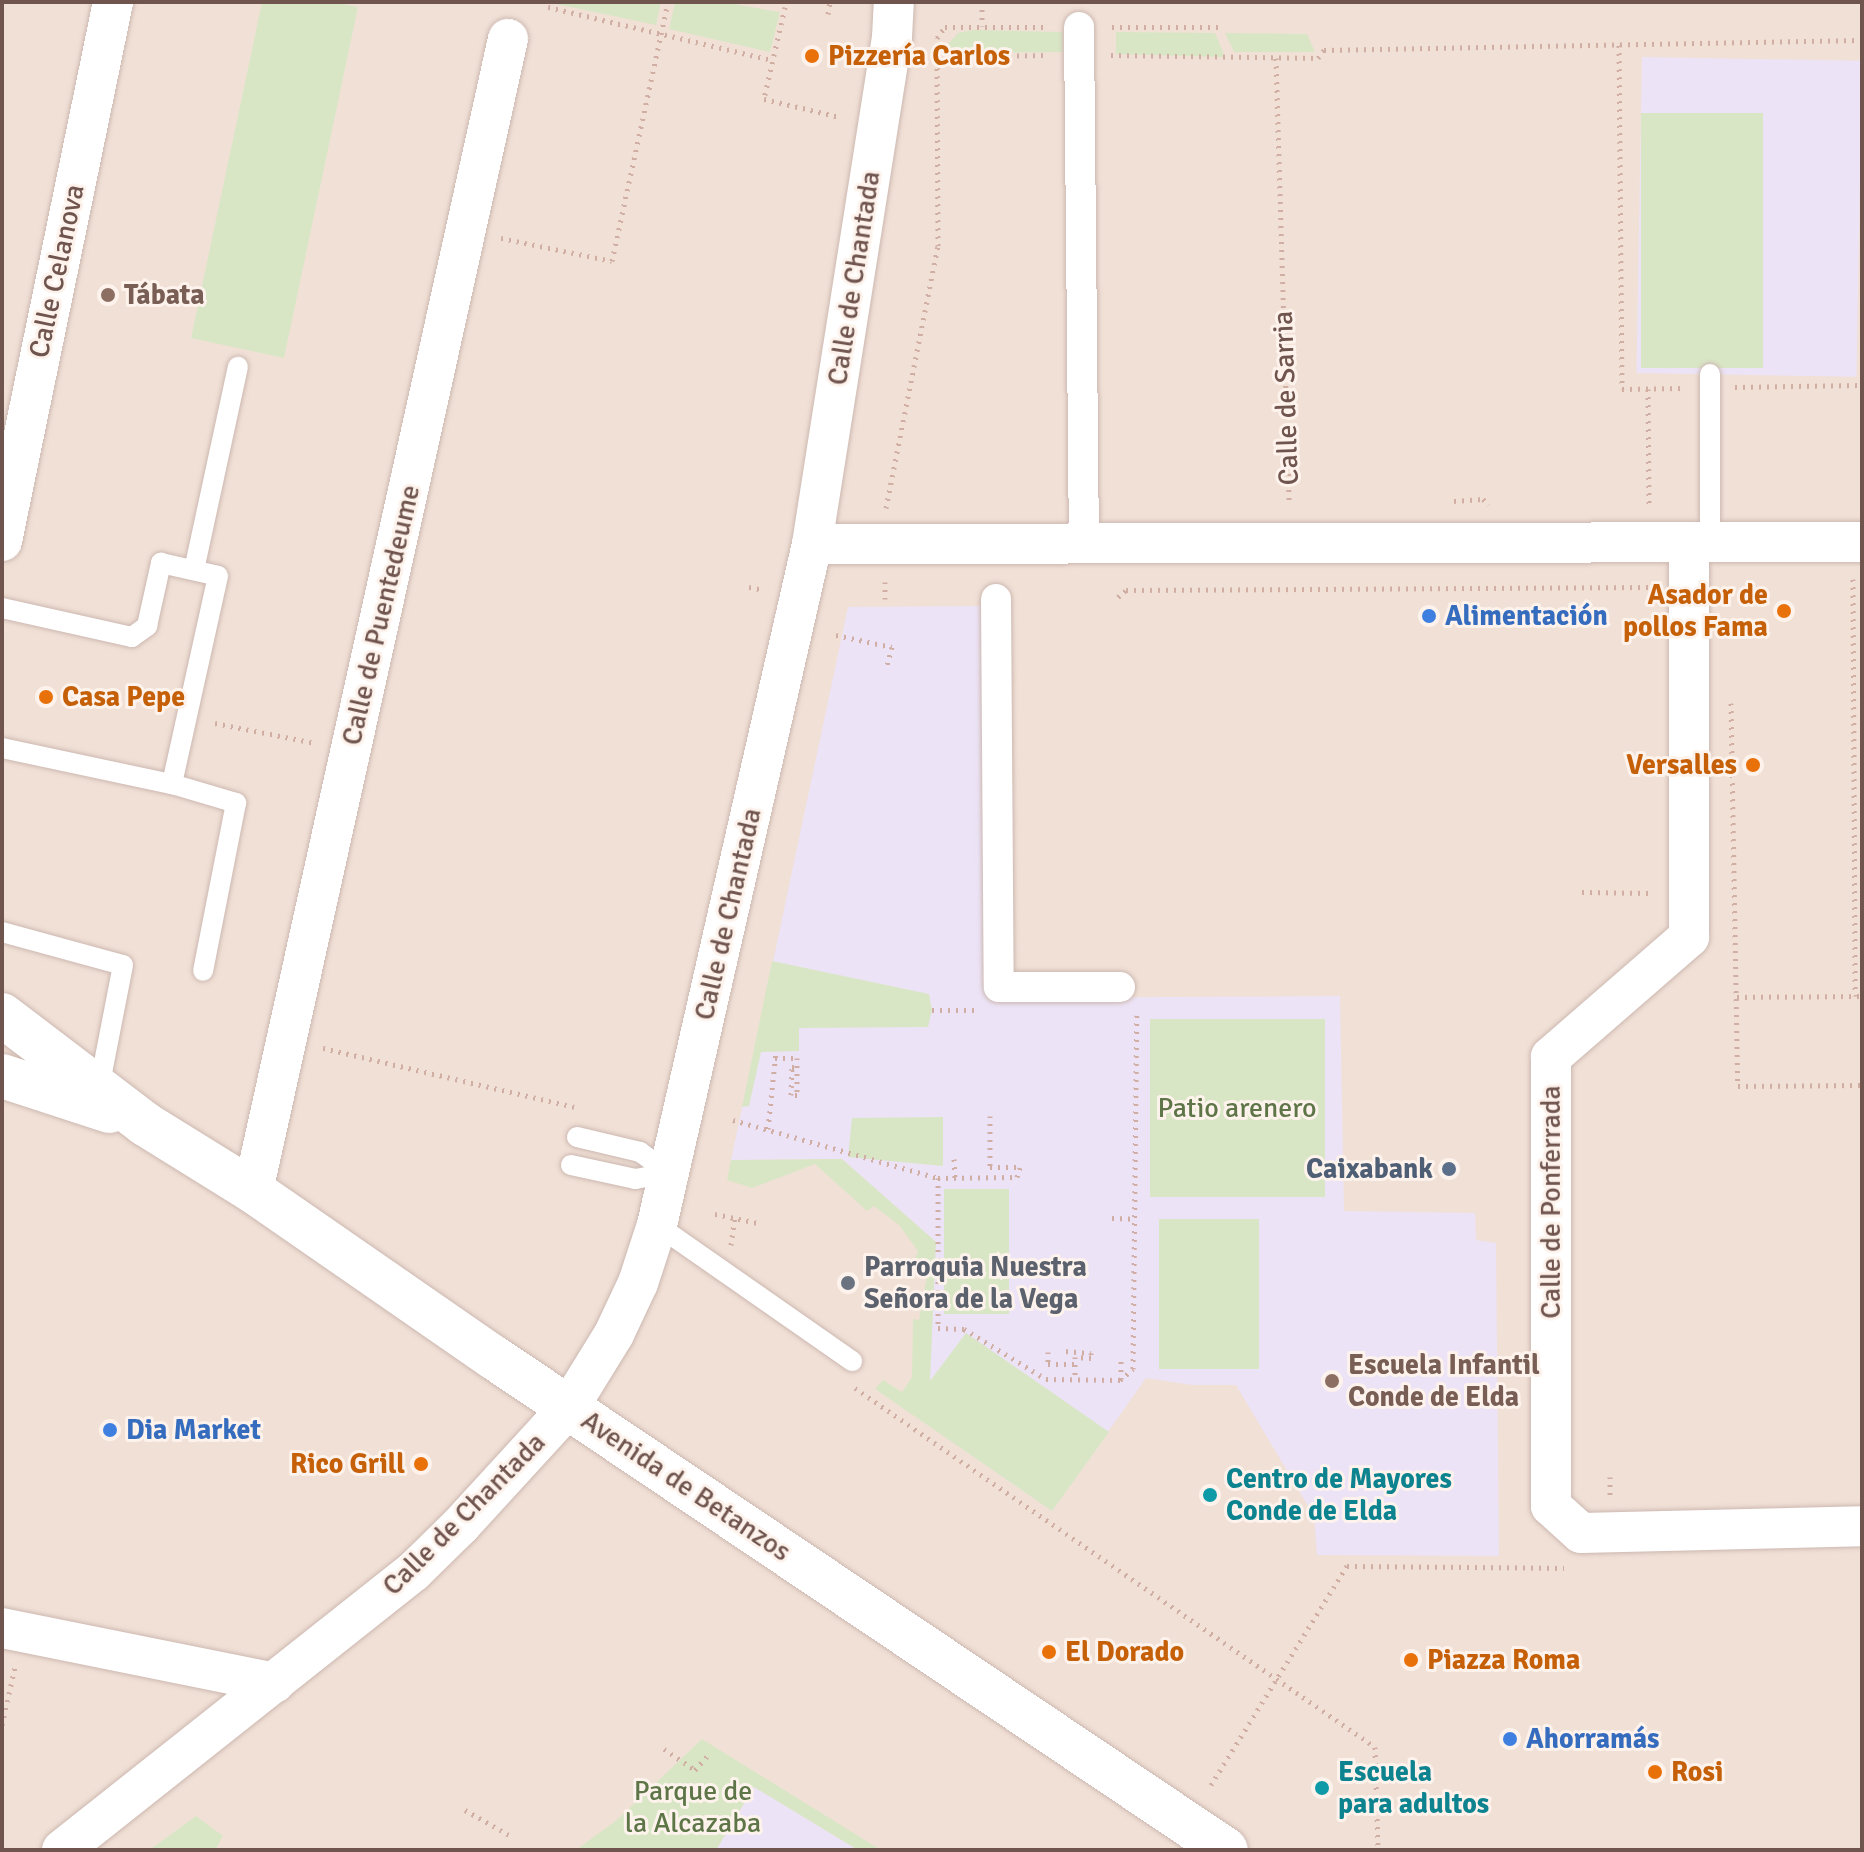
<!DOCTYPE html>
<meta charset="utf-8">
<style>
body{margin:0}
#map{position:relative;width:1864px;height:1852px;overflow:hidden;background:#faefe6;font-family:Signika,sans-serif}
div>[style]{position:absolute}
.residential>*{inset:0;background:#f1e0d6;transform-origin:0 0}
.education>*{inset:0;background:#ece3f6;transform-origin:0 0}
.green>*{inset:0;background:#d9e6c6;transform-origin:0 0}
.path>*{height:5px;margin-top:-2.5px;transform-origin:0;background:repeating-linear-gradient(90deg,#d1aea4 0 2px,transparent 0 8px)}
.roads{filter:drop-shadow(0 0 2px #ccb8b1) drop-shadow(0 0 2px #ccb8b1)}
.service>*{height:20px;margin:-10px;padding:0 10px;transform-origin:10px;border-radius:10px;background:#fff}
.pedestrian>*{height:30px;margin:-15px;padding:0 15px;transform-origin:15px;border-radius:15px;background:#fff}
.minor>*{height:40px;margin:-20px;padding:0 20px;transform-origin:20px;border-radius:20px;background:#fff}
.tertiary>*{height:44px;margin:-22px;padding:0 22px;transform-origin:22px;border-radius:22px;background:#fff}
.dots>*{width:22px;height:22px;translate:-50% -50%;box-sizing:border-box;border:4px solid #fdf3ec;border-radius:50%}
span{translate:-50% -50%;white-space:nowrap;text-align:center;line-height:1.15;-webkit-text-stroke:6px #fdf3ec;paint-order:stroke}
.food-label{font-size:28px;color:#c56008;font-weight:700}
.left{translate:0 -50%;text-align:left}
.right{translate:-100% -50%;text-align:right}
.street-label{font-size:28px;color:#70544e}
.education-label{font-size:28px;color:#785e54;font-weight:700}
.shop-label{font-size:28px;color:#366cbe;font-weight:700}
.park-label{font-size:28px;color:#5d7547}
.service-label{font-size:28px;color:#4e5e75;font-weight:700}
.worship-label{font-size:28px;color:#5b616d;font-weight:700}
.culture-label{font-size:28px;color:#0d838f;font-weight:700}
.frame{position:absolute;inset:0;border:4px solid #70544e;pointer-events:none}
</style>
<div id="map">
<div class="residential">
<i style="left:2px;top:2px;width:1860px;height:1848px"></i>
</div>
<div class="education">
<i style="left:1642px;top:57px;width:220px;height:316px;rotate:1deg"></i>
<i style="clip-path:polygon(983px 606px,990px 998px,1340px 996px,1344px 1211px,1475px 1213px,1476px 1240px,1496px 1243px,1499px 1556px,1317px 1555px,1314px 1516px,1236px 1385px,1192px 1385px,1146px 1378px,1052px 1511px,909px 1412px,936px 1242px,842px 1159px,731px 1160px,848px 607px)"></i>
<i style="clip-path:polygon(754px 1787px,858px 1850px,716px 1850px)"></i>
</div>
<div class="green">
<i style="clip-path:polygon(262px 2px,334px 2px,358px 7px,284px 358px,191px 338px)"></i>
<i style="clip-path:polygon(547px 2px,661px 2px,656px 25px)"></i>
<i style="clip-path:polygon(675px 2px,722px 2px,780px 12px,770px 52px,669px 29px)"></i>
<i style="clip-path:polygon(973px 30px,1063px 32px,1063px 52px,949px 53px,948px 44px,958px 33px)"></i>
<i style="clip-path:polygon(1116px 32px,1215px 33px,1225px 57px,1116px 54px)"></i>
<i style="clip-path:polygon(1225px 33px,1307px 34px,1315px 52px,1234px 52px)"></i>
<i style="left:1763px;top:113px;width:255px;height:122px;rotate:90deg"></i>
<i style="clip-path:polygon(772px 961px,929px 994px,932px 1010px,928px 1027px,799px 1028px,799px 1051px,761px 1052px,749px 1106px,742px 1107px)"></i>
<i style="left:1325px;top:1019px;width:178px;height:175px;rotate:90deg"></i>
<i style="clip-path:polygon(943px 1117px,943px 1166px,848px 1157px,852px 1118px)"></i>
<i style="clip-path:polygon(842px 1159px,936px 1242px,930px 1381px,966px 1333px,1109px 1432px,1052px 1511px,875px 1389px,883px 1380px,902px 1392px,912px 1377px,913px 1319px,919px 1320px,929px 1266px,913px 1263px,918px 1251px,899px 1225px,874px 1206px,867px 1211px,815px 1164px,752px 1188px,727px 1180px,731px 1160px)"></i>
<i style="left:944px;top:1189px;width:65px;height:125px"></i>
<i style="left:1159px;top:1219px;width:100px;height:150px"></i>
<i style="clip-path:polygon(702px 1739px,881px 1850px,858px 1850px,754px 1787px,716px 1850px,576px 1850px,618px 1819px)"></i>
<i style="clip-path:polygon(196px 1816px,223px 1836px,215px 1850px,152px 1848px)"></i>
</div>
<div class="path">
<i style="left:982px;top:2px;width:24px;rotate:90deg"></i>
<i style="left:548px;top:7px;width:231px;rotate:13.3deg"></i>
<i style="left:785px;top:7px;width:94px;rotate:102.9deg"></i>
<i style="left:764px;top:99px;width:78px;rotate:13.3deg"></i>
<i style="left:828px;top:14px;width:12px;rotate:-81deg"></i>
<i style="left:1112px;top:27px;width:107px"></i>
<i style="left:1619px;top:45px;width:344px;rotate:89.5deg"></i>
<i style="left:1622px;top:389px;width:63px;rotate:-0.9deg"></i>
<i style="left:1111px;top:55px;width:207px;rotate:0.8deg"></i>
<i style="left:1318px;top:58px;width:10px;rotate:-53deg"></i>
<i style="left:1324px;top:50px;width:538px;rotate:-1.06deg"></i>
<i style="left:937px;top:57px;width:112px;rotate:-1deg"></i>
<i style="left:1276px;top:58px;width:447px;rotate:88.3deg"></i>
<i style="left:501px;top:238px;width:113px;rotate:11.7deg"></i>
<i style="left:612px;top:261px;width:265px;rotate:-77.8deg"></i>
<i style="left:1735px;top:387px;width:127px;rotate:-0.9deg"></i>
<i style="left:1648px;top:389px;width:117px;rotate:89.5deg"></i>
<i style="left:1454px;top:501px;width:29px;rotate:-4deg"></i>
<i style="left:1483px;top:499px;width:8px;rotate:45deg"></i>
<i style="left:886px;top:508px;width:267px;rotate:-78.8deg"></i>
<i style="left:938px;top:246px;width:208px;rotate:-90.3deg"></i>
<i style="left:937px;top:38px;width:14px;rotate:-54deg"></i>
<i style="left:945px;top:27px;width:101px"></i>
<i style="left:1853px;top:579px;width:417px;rotate:89.7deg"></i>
<i style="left:885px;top:582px;width:17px;rotate:90deg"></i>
<i style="left:749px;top:587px;width:14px;rotate:12deg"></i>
<i style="left:1118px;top:597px;width:11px;rotate:-41deg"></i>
<i style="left:1126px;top:590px;width:528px;rotate:-0.33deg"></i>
<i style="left:836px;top:635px;width:57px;rotate:12.1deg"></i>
<i style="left:892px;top:647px;width:20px;rotate:105deg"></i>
<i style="left:1731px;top:703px;width:383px;rotate:89deg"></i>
<i style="left:1738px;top:1086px;width:124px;rotate:-0.5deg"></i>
<i style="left:215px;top:723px;width:102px;rotate:11.3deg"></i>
<i style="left:1582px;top:892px;width:68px;rotate:0.8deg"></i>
<i style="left:1737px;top:997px;width:125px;rotate:-0.5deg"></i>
<i style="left:932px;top:1010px;width:44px"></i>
<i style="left:323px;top:1048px;width:258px;rotate:13.2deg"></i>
<i style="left:775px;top:1058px;width:23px"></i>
<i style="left:797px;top:1058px;width:37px;rotate:90deg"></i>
<i style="left:797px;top:1095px;width:6px;rotate:180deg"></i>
<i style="left:791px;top:1095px;width:28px;rotate:-88deg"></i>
<i style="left:792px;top:1067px;width:7px"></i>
<i style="left:990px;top:1116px;width:51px;rotate:90deg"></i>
<i style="left:990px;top:1167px;width:27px"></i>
<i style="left:733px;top:1120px;width:213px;rotate:15.8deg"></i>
<i style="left:938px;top:1178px;width:79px;rotate:-0.7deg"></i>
<i style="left:1017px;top:1177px;width:10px;rotate:-73deg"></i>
<i style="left:768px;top:1129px;width:78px;rotate:-84.1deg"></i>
<i style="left:954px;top:1159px;width:19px;rotate:87deg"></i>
<i style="left:938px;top:1178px;width:150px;rotate:90deg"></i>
<i style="left:938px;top:1328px;width:26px;rotate:2deg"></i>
<i style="left:964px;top:1329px;width:96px;rotate:31.4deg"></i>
<i style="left:1046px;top:1379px;width:74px;rotate:0.8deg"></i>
<i style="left:1120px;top:1380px;width:17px;rotate:-40deg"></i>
<i style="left:1133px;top:1369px;width:354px;rotate:-89.4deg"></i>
<i style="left:715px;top:1214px;width:44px;rotate:11.8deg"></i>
<i style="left:1112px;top:1218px;width:23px;rotate:2deg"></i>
<i style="left:731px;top:1245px;width:27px;rotate:-82deg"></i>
<i style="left:1066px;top:1351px;width:25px;rotate:5deg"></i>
<i style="left:1091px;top:1353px;width:5px;rotate:90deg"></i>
<i style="left:1091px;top:1358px;width:16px;rotate:-176deg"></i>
<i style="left:1075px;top:1357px;width:22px;rotate:90deg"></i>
<i style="left:1048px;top:1352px;width:12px;rotate:90deg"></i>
<i style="left:1048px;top:1364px;width:27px"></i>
<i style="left:1121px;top:1379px;width:20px;rotate:-90deg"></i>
<i style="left:855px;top:1388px;width:632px;rotate:34.62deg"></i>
<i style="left:1375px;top:1747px;width:103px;rotate:88.3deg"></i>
<i style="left:1610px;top:1477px;width:19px;rotate:90deg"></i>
<i style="left:2px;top:1725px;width:59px;rotate:-77.4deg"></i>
<i style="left:664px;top:1749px;width:37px;rotate:34deg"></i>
<i style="left:695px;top:1770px;width:20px;rotate:-49deg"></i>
<i style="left:1211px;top:1785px;width:258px;rotate:-58.2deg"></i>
<i style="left:1347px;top:1566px;width:217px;rotate:0.5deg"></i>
<i style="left:465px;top:1810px;width:51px;rotate:29.6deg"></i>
</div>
<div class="roads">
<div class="service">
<i style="left:1710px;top:542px;width:168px;rotate:-90deg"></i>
<i style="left:194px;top:570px;width:208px;rotate:-77.8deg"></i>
<i style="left:2px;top:608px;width:133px;rotate:12.6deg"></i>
<i style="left:132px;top:637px;width:19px;rotate:-36deg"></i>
<i style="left:147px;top:626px;width:65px;rotate:-77.5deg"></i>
<i style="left:161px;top:563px;width:58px;rotate:12.8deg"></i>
<i style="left:218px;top:576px;width:213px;rotate:102.5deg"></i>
<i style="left:2px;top:748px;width:174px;rotate:12deg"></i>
<i style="left:172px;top:784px;width:67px;rotate:16.5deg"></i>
<i style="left:236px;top:803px;width:171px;rotate:101.1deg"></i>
<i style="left:2px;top:932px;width:125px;rotate:15.3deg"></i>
<i style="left:123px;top:965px;width:125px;rotate:101deg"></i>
<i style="left:577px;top:1137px;width:65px;rotate:13.4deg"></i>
<i style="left:640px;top:1152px;width:36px;rotate:36deg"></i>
<i style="left:571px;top:1165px;width:66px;rotate:12.3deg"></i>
<i style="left:635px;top:1179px;width:35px;rotate:-10deg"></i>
<i style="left:657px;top:1225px;width:238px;rotate:34.9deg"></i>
</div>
<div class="pedestrian">
<i style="left:1079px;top:27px;width:517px;rotate:89.45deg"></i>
<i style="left:996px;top:599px;width:388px;rotate:89.6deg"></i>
<i style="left:999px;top:987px;width:121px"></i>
</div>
<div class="minor">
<i style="left:2px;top:541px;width:550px;rotate:-78.36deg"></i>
<i style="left:1689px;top:542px;width:395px;rotate:90deg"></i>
<i style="left:1689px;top:937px;width:183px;rotate:139deg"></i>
<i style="left:1551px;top:1057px;width:449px;rotate:90deg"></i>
<i style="left:1551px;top:1506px;width:40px;rotate:42deg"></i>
<i style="left:1581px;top:1533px;width:281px;rotate:-1.4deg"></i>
<i style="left:812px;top:544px;width:1050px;rotate:-0.11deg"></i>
<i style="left:253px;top:1191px;width:1180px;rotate:-77.52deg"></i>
<i style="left:2px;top:1628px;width:278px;rotate:11.4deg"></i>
<i style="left:62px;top:1850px;width:448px;rotate:-38.4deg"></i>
<i style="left:413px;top:1572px;width:66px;rotate:-44.4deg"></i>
<i style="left:460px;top:1526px;width:161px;rotate:-47.5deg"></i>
<i style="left:569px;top:1407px;width:86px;rotate:-58.3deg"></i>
<i style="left:614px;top:1334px;width:56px;rotate:-64.8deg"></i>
<i style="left:638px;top:1283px;width:61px;rotate:-71.9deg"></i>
<i style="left:657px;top:1225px;width:698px;rotate:-77.18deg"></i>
<i style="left:812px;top:544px;width:513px;rotate:-81.03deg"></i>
<i style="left:892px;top:37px;width:35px;rotate:-87deg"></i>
</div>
<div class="tertiary">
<i style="left:2px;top:1015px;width:180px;rotate:37.3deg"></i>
<i style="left:145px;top:1124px;width:127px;rotate:31.8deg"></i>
<i style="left:253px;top:1191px;width:292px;rotate:34.7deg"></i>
<i style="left:493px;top:1357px;width:883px;rotate:33.92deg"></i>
<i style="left:2px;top:1076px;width:113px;rotate:18.1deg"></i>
</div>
</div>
<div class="dots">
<i style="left:812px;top:56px;background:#e8710a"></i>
<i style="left:108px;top:295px;background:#8d6e63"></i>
<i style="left:1784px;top:611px;background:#e8710a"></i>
<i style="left:1429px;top:616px;background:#3f7fe0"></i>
<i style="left:46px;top:697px;background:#e8710a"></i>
<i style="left:1753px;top:765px;background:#e8710a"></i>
<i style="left:1449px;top:1169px;background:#5c6f8a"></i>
<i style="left:848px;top:1283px;background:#6b7280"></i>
<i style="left:1332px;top:1381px;background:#8d6e63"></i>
<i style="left:110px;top:1430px;background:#3f7fe0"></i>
<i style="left:421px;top:1464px;background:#e8710a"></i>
<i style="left:1210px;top:1495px;background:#0f9aa8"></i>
<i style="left:1049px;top:1652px;background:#e8710a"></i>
<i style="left:1411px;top:1660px;background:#e8710a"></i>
<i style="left:1510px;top:1739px;background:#3f7fe0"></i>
<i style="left:1655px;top:1772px;background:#e8710a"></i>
<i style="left:1322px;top:1788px;background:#0f9aa8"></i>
</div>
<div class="food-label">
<span class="left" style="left:828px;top:56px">Pizzería Carlos</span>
<span class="right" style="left:1768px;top:611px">Asador de<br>pollos Fama</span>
<span class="left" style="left:62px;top:697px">Casa Pepe</span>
<span class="right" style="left:1737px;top:765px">Versalles</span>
<span class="right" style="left:405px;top:1464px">Rico Grill</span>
<span class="left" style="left:1065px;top:1652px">El Dorado</span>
<span class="left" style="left:1427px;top:1660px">Piazza Roma</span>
<span class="left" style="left:1671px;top:1772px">Rosi</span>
</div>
<div class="street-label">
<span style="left:57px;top:271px;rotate:-78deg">Calle Celanova</span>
<span style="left:854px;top:278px;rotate:-81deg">Calle de Chantada</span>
<span style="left:1286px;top:398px;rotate:-92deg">Calle de Sarria</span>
<span style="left:381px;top:615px;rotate:-77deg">Calle de Puentedeume</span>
<span style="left:728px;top:914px;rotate:-77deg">Calle de Chantada</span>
<span style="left:1551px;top:1202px;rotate:-90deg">Calle de Ponferrada</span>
<span style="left:686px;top:1486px;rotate:34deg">Avenida de Betanzos</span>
<span style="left:464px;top:1514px;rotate:-45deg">Calle de Chantada</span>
</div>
<div class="education-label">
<span class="left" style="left:124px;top:295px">Tábata</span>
<span class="left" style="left:1348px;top:1381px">Escuela Infantil<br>Conde de Elda</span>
</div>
<div class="shop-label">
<span class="left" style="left:1445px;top:616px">Alimentación</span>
<span class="left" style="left:126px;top:1430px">Dia Market</span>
<span class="left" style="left:1526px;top:1739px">Ahorramás</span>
</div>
<div class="park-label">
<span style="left:1237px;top:1108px">Patio arenero</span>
<span style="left:693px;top:1807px">Parque de<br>la Alcazaba</span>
</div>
<div class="service-label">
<span class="right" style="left:1433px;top:1169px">Caixabank</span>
</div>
<div class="worship-label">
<span class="left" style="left:864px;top:1283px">Parroquia Nuestra<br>Señora de la Vega</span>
</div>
<div class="culture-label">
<span class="left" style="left:1226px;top:1495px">Centro de Mayores<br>Conde de Elda</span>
<span class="left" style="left:1338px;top:1788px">Escuela<br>para adultos</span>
</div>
<div class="frame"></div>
</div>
